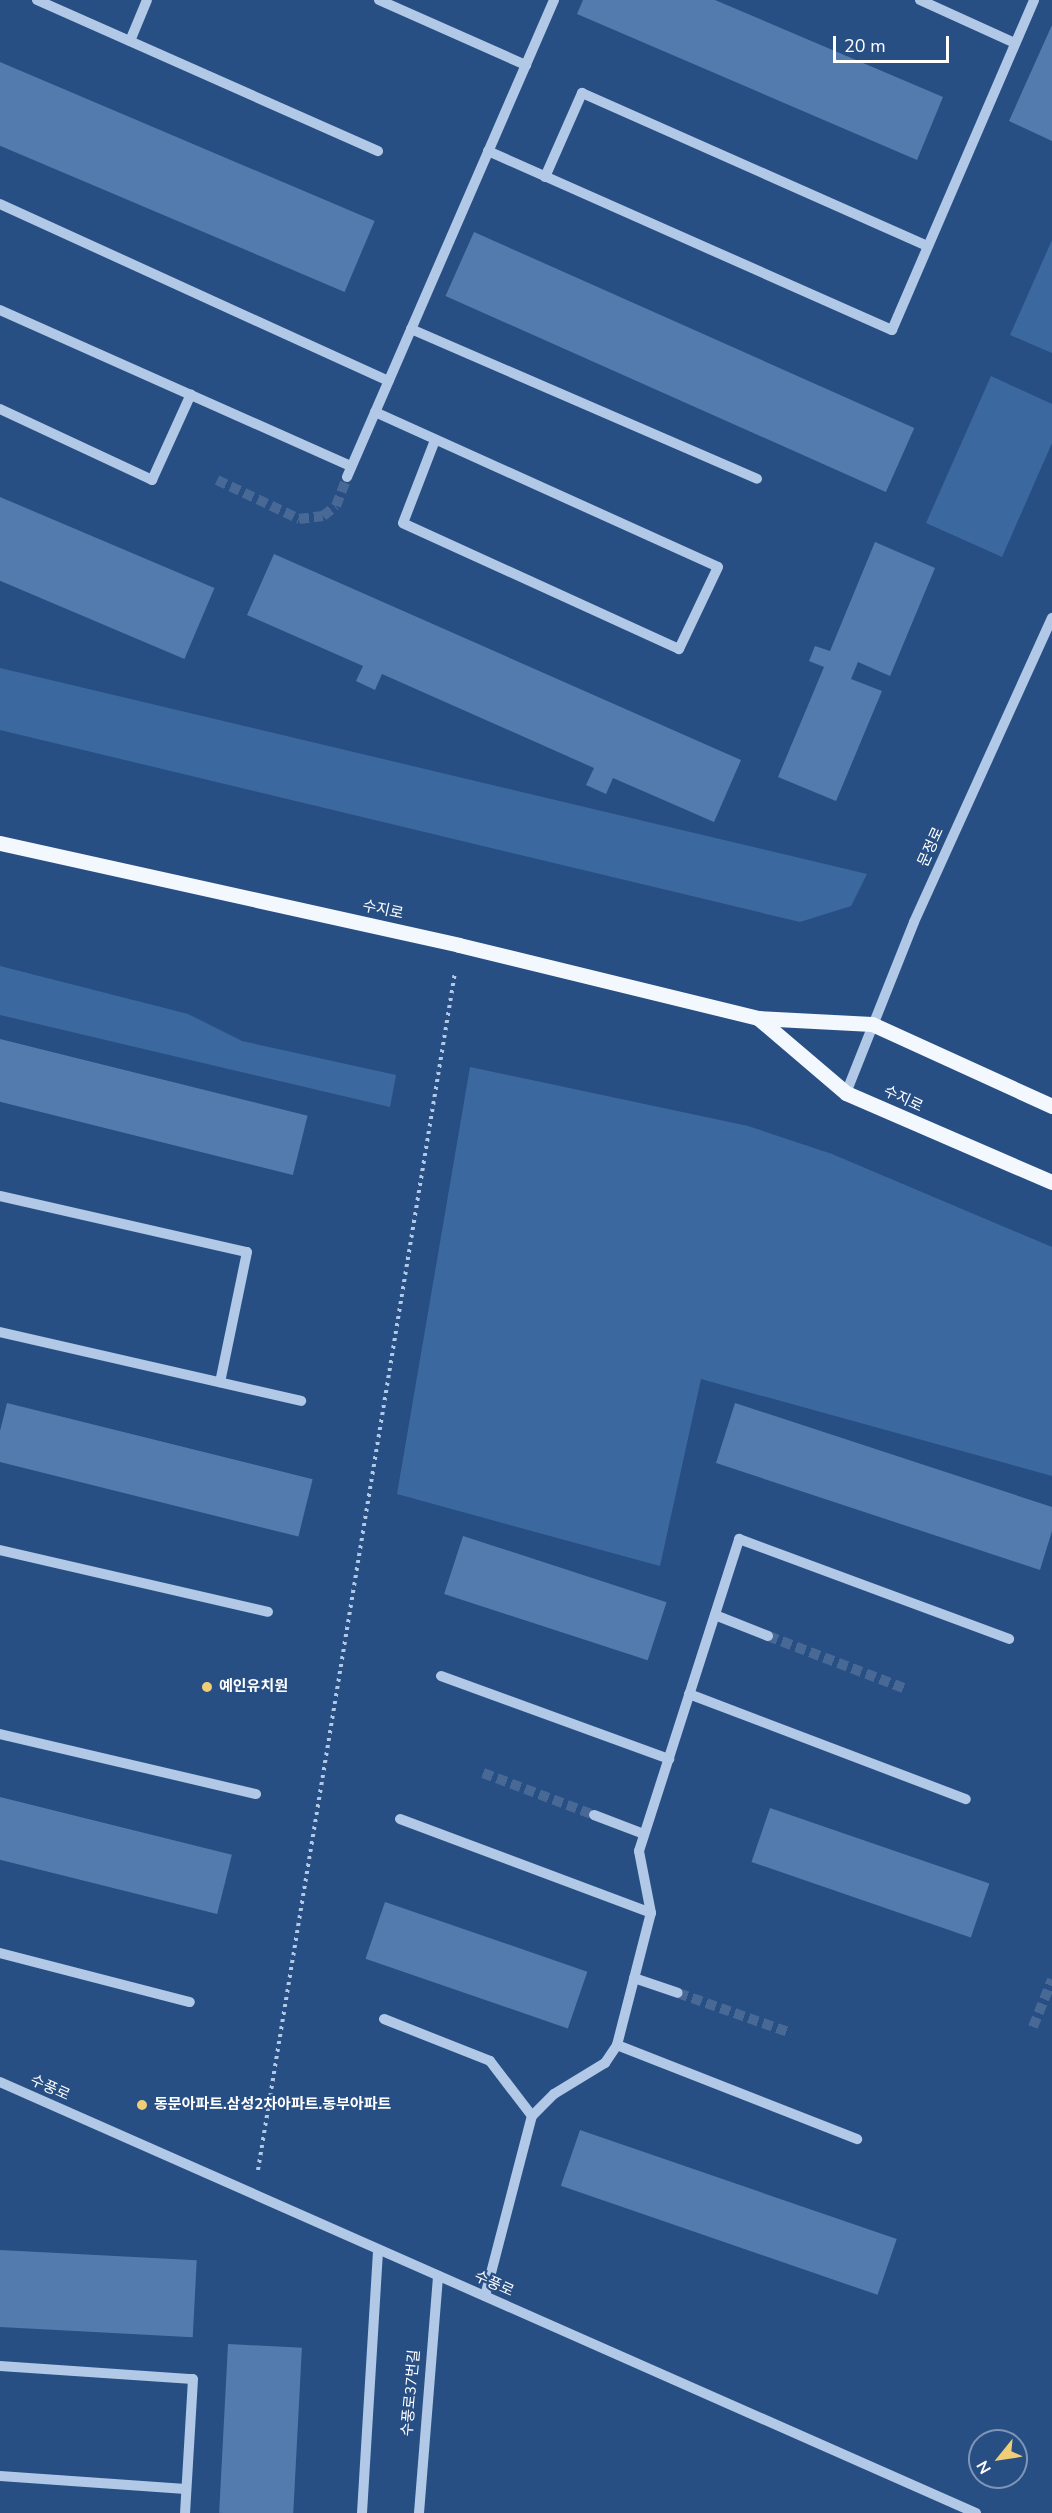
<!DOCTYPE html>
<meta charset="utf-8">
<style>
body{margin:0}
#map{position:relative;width:1052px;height:2513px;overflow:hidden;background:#284f84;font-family:"Nunito Sans","Noto Sans KR",sans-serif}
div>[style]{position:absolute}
.green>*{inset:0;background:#3c68a0}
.building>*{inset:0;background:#547bad;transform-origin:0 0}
.minor-tunnel>*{height:10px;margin-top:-5px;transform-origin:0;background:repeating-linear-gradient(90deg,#486996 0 10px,transparent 0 15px)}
.path>*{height:4px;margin-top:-2px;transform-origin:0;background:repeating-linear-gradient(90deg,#b1c9e7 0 3px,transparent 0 7.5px)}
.minor>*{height:10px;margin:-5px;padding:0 5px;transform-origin:5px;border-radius:5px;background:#b1c9e7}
.major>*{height:15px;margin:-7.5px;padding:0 7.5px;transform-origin:7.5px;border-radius:7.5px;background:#f3f7fe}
.dots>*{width:16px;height:16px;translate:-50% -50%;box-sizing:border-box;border:3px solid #284f84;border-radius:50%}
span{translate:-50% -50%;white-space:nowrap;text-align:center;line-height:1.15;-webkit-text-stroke:4.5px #284f84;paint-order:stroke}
.street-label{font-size:15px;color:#fff}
.poi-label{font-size:15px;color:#fff;font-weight:700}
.left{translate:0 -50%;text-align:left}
.north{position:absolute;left:968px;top:2429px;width:60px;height:60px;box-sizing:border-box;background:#284f84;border:2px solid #7e95b5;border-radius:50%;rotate:240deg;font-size:16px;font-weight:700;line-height:24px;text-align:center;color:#fff}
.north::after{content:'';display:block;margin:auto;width:21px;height:27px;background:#efce78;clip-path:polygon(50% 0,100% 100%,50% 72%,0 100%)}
.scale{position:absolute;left:833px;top:36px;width:116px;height:27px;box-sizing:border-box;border:3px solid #fff;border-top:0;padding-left:8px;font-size:18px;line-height:21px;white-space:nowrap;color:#fff;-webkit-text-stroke:4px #284f84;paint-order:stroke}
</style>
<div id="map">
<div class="green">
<i style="clip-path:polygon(1052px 240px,1052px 353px,1010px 335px)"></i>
<i style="clip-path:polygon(991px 376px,1052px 404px,1052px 443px,1002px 557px,926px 523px)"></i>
<i style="clip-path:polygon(0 668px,867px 874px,851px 906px,800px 922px,0 730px)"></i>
<i style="clip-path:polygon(0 966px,188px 1014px,242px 1041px,396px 1075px,390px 1107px,0 1015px)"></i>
<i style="clip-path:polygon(470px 1067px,748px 1126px,832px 1154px,1052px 1247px,1052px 1476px,701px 1379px,660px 1566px,397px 1494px)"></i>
</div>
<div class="building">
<i style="clip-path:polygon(583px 0,715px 0,943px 97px,917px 160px,577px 14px)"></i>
<i style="clip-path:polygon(1052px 25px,1052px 141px,1009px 121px)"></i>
<i style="left:0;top:62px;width:407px;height:77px;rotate:23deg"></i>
<i style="left:474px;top:232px;width:482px;height:70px;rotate:24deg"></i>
<i style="left:0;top:497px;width:233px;height:77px;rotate:23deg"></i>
<i style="clip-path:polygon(875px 542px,935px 568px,890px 676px,858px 662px,851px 679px,882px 691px,836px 801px,778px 777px,824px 667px,809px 661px,815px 646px,830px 651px)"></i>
<i style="clip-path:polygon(274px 554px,741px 760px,714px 822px,613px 778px,606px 794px,586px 785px,594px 768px,382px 674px,375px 690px,356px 681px,363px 666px,247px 615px)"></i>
<i style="left:0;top:1039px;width:317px;height:61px;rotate:14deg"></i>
<i style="left:7px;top:1403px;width:315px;height:59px;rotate:14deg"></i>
<i style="clip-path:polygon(735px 1403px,1052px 1507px,1052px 1531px,1040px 1570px,716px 1463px)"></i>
<i style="left:463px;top:1536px;width:214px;height:61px;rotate:18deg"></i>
<i style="left:0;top:1797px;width:239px;height:61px;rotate:14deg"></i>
<i style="left:770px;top:1808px;width:232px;height:57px;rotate:19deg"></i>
<i style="left:385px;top:1902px;width:214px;height:60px;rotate:19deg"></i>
<i style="left:580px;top:2130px;width:335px;height:59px;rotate:19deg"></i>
<i style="left:0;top:2250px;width:197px;height:77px;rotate:3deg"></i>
<i style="left:228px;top:2344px;width:74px;height:169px;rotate:3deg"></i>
</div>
<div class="minor-tunnel">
<i style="left:217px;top:480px;width:91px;rotate:25.4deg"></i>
<i style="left:299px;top:519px;width:24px;rotate:-7deg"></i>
<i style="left:323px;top:516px;width:16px;rotate:-38deg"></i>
<i style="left:336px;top:506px;width:31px;rotate:-69deg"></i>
<i style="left:768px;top:1636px;width:148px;rotate:21deg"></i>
<i style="left:483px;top:1773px;width:119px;rotate:20.7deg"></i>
<i style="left:678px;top:1993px;width:120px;rotate:19.5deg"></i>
<i style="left:1033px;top:2027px;width:51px;rotate:-68deg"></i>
</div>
<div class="path">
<i style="left:258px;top:2170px;width:1214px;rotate:-80.66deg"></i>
</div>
<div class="minor">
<i style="left:37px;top:0;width:373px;rotate:23.9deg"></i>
<i style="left:379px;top:0;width:161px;rotate:23.9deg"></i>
<i style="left:920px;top:0;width:104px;rotate:24.4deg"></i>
<i style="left:130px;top:41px;width:44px;rotate:-67.5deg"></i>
<i style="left:488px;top:151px;width:442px;rotate:23.9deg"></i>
<i style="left:892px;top:330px;width:359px;rotate:-66.7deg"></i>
<i style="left:545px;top:177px;width:92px;rotate:-66.2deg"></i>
<i style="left:582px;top:93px;width:378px;rotate:23.9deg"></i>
<i style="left:0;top:204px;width:427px;rotate:24.5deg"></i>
<i style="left:0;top:310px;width:384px;rotate:24deg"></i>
<i style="left:411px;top:329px;width:377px;rotate:23.4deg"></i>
<i style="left:0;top:409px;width:168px;rotate:25deg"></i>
<i style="left:152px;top:480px;width:94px;rotate:-65.6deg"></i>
<i style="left:375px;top:412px;width:376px;rotate:24.3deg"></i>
<i style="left:718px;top:567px;width:91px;rotate:115.4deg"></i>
<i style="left:679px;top:649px;width:303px;rotate:-155.5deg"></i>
<i style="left:403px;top:523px;width:89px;rotate:-68.9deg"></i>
<i style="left:347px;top:477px;width:520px;rotate:-66.54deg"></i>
<i style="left:846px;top:1093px;width:184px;rotate:-68.3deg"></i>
<i style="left:914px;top:922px;width:334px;rotate:-65.6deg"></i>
<i style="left:0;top:1196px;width:253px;rotate:12.8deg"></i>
<i style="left:247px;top:1252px;width:133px;rotate:101.7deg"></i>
<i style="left:0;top:1332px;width:309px;rotate:12.9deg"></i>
<i style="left:0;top:1550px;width:275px;rotate:13deg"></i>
<i style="left:715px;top:1615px;width:57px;rotate:21.6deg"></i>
<i style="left:441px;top:1676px;width:243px;rotate:20deg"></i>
<i style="left:689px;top:1694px;width:296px;rotate:20.8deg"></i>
<i style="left:0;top:1734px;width:263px;rotate:13.2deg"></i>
<i style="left:594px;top:1815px;width:53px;rotate:20.8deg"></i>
<i style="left:400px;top:1819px;width:268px;rotate:20.5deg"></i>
<i style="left:0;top:1953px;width:196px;rotate:14.5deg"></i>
<i style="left:634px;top:1978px;width:46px;rotate:18.8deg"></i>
<i style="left:384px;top:2019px;width:114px;rotate:21.6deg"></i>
<i style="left:490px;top:2061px;width:69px;rotate:52.6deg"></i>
<i style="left:617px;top:2045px;width:258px;rotate:21.4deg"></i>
<i style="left:0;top:2082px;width:1067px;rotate:23.83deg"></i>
<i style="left:485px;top:2296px;width:186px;rotate:-75.4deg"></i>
<i style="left:532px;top:2116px;width:31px;rotate:-45deg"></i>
<i style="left:554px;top:2094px;width:60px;rotate:-31.3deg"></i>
<i style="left:605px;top:2063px;width:22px;rotate:-56deg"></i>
<i style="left:617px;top:2045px;width:136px;rotate:-75.6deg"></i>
<i style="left:651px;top:1913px;width:63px;rotate:-101deg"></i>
<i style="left:639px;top:1851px;width:328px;rotate:-72.2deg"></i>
<i style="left:739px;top:1539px;width:288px;rotate:20.3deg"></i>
<i style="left:0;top:2366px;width:193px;rotate:3.9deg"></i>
<i style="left:193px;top:2379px;width:134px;rotate:93.4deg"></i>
<i style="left:0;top:2476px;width:186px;rotate:4deg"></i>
<i style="left:362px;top:2513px;width:263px;rotate:-86.5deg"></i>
<i style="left:419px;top:2513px;width:238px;rotate:-85.4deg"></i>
</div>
<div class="major">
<i style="left:0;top:843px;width:470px;rotate:12.5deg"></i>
<i style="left:459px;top:945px;width:308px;rotate:13.7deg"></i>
<i style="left:758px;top:1018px;width:114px;rotate:3deg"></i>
<i style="left:872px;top:1024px;width:198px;rotate:24.5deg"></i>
<i style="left:758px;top:1018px;width:116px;rotate:40.4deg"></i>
<i style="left:846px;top:1093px;width:224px;rotate:23.4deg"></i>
</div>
<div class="dots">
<i style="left:207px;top:1687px;background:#efce78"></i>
<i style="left:142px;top:2105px;background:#efce78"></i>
</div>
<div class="street-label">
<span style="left:931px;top:847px;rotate:-66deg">문정로</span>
<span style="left:383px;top:910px;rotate:12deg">수지로</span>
<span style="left:903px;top:1099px;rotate:25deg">수지로</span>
<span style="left:50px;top:2088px;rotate:24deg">수풍로</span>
<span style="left:494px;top:2284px;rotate:24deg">수풍로</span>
<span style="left:411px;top:2393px;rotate:-85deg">수풍로37번길</span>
</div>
<div class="poi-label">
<span class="left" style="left:219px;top:1687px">예인유치원</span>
<span class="left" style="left:154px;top:2105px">동문아파트.삼성2차아파트.동부아파트</span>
</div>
<div class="north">N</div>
<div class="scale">20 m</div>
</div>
